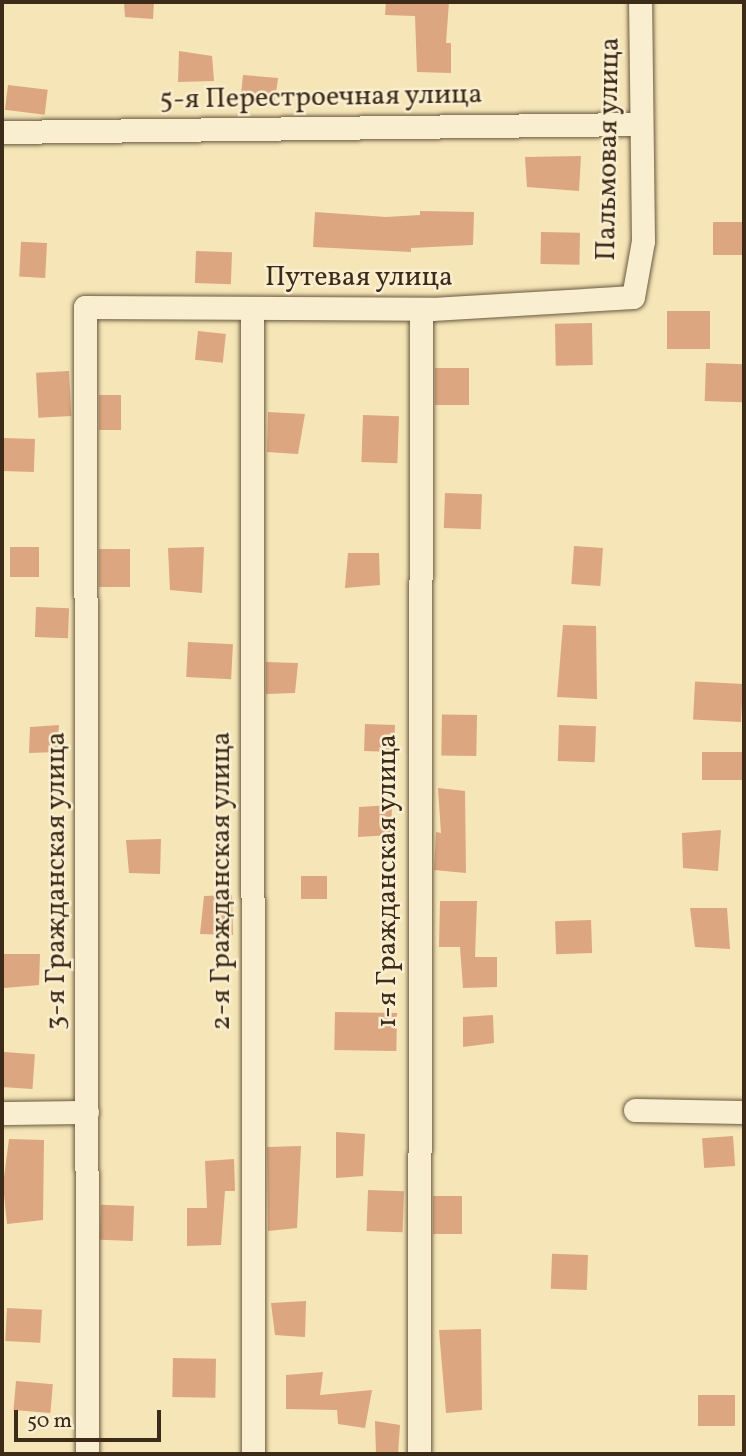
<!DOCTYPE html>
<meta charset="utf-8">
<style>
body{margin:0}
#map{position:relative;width:746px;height:1456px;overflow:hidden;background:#f6e5b6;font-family:Vollkorn,serif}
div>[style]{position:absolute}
.building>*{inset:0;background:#dca680;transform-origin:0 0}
.roads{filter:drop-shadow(0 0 2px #6a5a40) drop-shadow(0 0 2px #6a5a40)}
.street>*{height:23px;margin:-11.5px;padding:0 11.5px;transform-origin:11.5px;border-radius:11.5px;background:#f9eed0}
span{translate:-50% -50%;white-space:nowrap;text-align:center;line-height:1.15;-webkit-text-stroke:5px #f9eed0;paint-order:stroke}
.street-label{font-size:28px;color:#3c2b19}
.frame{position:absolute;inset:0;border:4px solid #3c2b19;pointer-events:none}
.scale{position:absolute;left:14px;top:1410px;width:147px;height:32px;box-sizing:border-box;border:4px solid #3c2b19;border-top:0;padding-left:9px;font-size:21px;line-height:24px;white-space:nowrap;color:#3c2b19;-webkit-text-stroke:5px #f9eed0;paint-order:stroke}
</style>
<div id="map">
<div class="building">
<i style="clip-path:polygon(124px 2px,154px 2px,153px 19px,125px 17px)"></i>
<i style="clip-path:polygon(386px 2px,449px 2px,446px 43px,451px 43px,451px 73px,417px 72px,415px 16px,385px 15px)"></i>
<i style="clip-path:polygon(179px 51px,212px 56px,214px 81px,178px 82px)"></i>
<i style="clip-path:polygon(243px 75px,278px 78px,275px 101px,241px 95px)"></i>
<i style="left:8px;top:85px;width:40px;height:25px;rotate:7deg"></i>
<i style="clip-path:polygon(581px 156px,579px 191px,527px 187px,525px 157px)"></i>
<i style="clip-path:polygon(420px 211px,474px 212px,473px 245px,411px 248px,411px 252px,313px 247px,315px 212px,386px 217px,420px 215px)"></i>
<i style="left:744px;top:222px;width:33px;height:31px;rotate:90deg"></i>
<i style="left:541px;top:232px;width:39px;height:32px;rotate:1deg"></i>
<i style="left:47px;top:243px;width:35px;height:26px;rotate:93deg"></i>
<i style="left:196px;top:251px;width:36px;height:32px;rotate:2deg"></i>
<i style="left:667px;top:311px;width:43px;height:38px"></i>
<i style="left:592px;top:323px;width:42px;height:37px;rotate:89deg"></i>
<i style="left:198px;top:331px;width:28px;height:29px;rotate:6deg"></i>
<i style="left:706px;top:363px;width:38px;height:38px;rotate:2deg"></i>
<i style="left:435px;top:368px;width:34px;height:37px"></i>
<i style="left:69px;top:371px;width:45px;height:33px;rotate:87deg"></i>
<i style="left:99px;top:395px;width:22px;height:35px"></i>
<i style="clip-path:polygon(268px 412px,305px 414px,298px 454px,267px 452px)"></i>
<i style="left:363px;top:415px;width:36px;height:47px;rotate:2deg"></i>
<i style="left:4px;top:438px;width:31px;height:33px;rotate:2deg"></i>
<i style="left:445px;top:493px;width:37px;height:35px;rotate:2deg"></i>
<i style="left:574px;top:546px;width:29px;height:38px;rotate:4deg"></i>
<i style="left:39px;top:547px;width:30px;height:29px;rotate:90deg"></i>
<i style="clip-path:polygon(204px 547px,202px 593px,170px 590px,168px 548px)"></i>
<i style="left:99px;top:549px;width:31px;height:38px"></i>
<i style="clip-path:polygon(348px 553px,379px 553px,380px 585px,345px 588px)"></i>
<i style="left:36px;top:607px;width:33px;height:30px;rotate:2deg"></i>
<i style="clip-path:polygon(563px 625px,596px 626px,597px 699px,557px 697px)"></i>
<i style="left:188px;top:642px;width:45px;height:35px;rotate:3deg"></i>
<i style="clip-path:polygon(266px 662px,298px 663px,295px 693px,266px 694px)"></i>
<i style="left:743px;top:684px;width:38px;height:48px;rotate:93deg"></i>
<i style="left:477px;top:715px;width:41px;height:35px;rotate:91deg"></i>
<i style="left:365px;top:724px;width:30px;height:27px;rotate:2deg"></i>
<i style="clip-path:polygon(59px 725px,57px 752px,29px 753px,30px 727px)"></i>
<i style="left:559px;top:725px;width:37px;height:36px;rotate:2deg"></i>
<i style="left:702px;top:752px;width:42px;height:28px"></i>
<i style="clip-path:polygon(438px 788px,465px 791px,466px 873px,434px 870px,436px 832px,441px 833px)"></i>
<i style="clip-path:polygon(392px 805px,391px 835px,358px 837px,359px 807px)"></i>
<i style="clip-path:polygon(721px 830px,718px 871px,683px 868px,682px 833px)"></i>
<i style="clip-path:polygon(161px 839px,160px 874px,129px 873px,126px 840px)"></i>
<i style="left:301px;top:876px;width:26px;height:23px"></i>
<i style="clip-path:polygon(232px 895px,233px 935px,200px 934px,204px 896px)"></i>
<i style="clip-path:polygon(440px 901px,477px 901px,475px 957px,497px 957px,497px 987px,463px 988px,460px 947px,439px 947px)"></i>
<i style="clip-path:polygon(690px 908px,727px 908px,730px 949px,695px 947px)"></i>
<i style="left:591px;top:920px;width:33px;height:36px;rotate:88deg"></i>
<i style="clip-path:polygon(2px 954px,40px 954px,39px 985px,4px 988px)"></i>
<i style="left:335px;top:1012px;width:62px;height:38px;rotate:1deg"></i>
<i style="clip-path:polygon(493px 1015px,494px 1043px,463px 1047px,463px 1017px)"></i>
<i style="left:4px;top:1052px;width:31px;height:35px;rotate:4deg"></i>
<i style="clip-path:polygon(336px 1132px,365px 1134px,363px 1176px,336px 1178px)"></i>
<i style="left:733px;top:1136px;width:30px;height:31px;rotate:86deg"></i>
<i style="clip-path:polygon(9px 1139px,44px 1140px,43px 1220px,7px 1224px,3px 1185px)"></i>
<i style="clip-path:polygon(301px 1146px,297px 1228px,268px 1231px,267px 1147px)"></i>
<i style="clip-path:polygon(234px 1159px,235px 1191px,225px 1191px,221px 1245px,187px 1246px,187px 1208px,207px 1208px,205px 1161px)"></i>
<i style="left:368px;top:1190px;width:36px;height:41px;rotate:2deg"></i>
<i style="left:433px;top:1196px;width:29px;height:38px"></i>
<i style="left:134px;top:1206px;width:35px;height:33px;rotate:92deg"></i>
<i style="left:588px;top:1255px;width:35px;height:36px;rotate:92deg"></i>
<i style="clip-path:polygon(306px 1301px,305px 1337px,275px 1335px,271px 1303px)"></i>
<i style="left:7px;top:1308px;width:35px;height:33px;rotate:3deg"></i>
<i style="clip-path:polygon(481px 1329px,482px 1410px,446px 1413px,439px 1330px)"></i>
<i style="left:173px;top:1358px;width:43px;height:39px;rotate:1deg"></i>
<i style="clip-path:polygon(323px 1372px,320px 1395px,372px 1390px,365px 1428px,338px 1424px,337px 1410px,286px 1409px,286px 1375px)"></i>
<i style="left:16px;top:1381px;width:37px;height:29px;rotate:5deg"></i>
<i style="left:698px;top:1395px;width:37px;height:31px"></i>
<i style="clip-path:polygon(375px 1421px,400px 1425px,398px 1454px,376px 1454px)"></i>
</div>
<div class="roads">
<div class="street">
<i style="left:2px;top:132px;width:639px;rotate:-0.72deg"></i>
<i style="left:252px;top:309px;width:1145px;rotate:89.95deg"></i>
<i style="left:635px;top:1110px;width:109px;rotate:1.1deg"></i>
<i style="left:2px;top:1113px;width:85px;rotate:-0.7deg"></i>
<i style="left:87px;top:1454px;width:1147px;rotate:-90.1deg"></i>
<i style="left:85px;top:307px;width:347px;rotate:0.3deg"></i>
<i style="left:432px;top:309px;width:201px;rotate:-3.4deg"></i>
<i style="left:633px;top:297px;width:57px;rotate:-79.9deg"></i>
<i style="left:643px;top:241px;width:239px;rotate:-90.7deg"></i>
<i style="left:419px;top:1454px;width:1145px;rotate:-89.9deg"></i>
</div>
</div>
<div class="street-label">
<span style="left:321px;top:98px;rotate:-1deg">5-я Перестроечная улица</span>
<span style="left:609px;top:149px;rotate:-89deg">Пальмовая улица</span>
<span style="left:359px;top:278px">Путевая улица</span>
<span style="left:57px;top:881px;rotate:-90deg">3-я Гражданская улица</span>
<span style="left:222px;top:881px;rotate:-90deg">2-я Гражданская улица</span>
<span style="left:388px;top:881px;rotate:-90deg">1-я Гражданская улица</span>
</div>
<div class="frame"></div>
<div class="scale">50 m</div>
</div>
